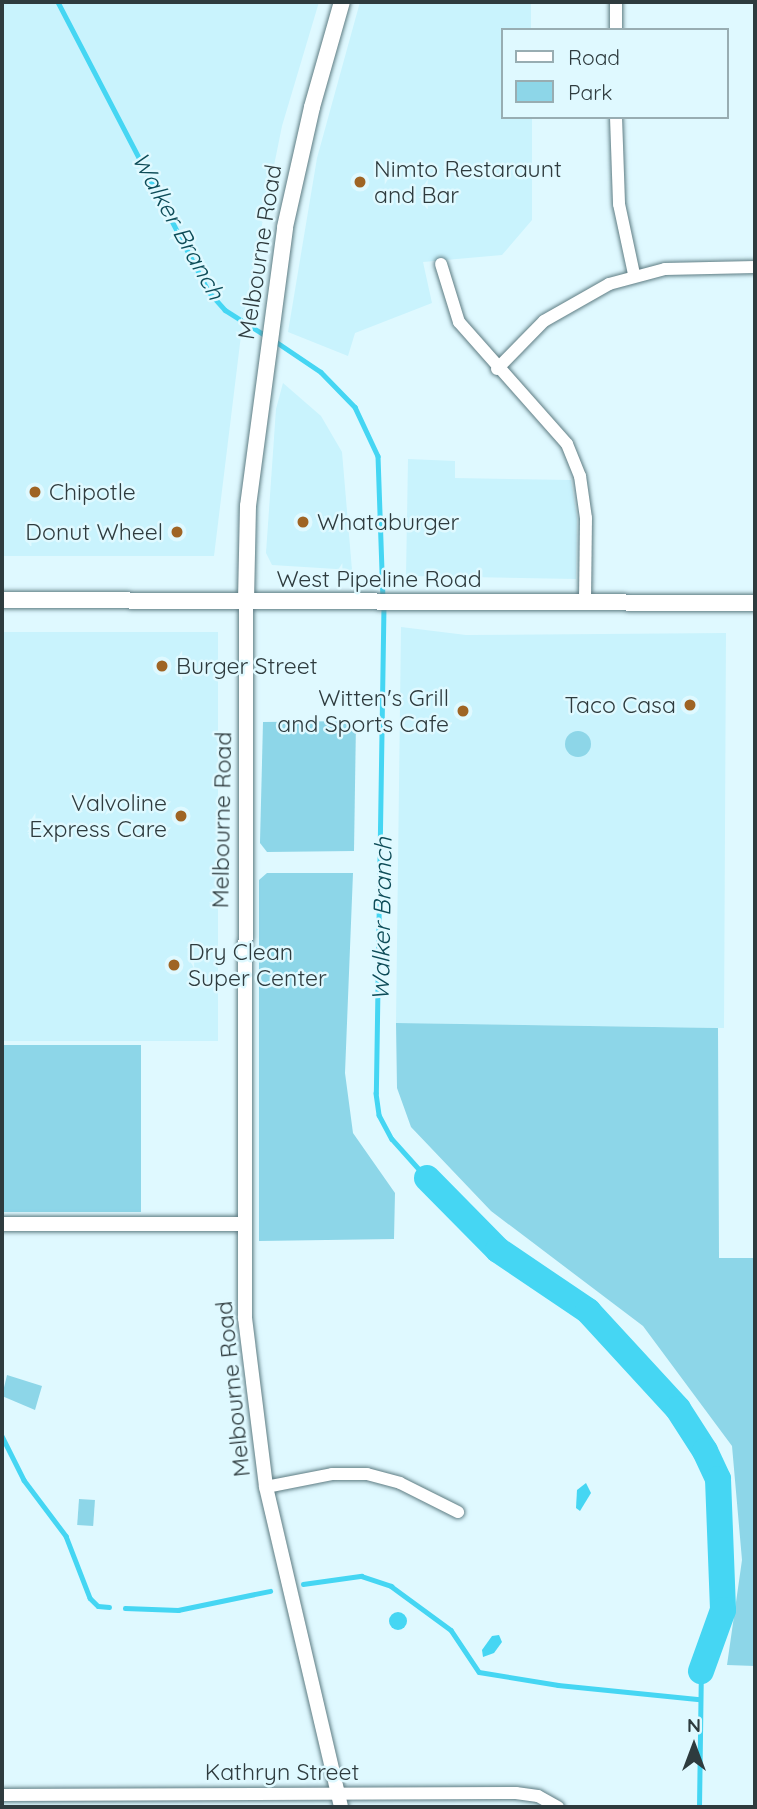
<!DOCTYPE html>
<style>
body{margin:0}
#map{position:relative;width:757px;height:1809px;overflow:hidden;background:#dff9ff;font-family:Quicksand,sans-serif}
div>[style]{position:absolute}
.built>*{inset:0;background:#c9f3fd;transform-origin:0 0}
.green>*{inset:0;background:#8dd6e8;transform-origin:0 0}
.round{border-radius:50%}
.water>*{inset:0;background:#45d6f3}
.stream>*{height:4.5px;margin:-2.25px;padding:0 2.25px;transform-origin:2.25px;border-radius:2.25px;background:#45d6f3}
.river>*{height:26px;margin:-13px;padding:0 13px;transform-origin:13px;border-radius:13px;background:#45d6f3}
.roads{filter:drop-shadow(0 0 2px #5e7c83) drop-shadow(0 0 2px #5e7c83)}
.minor>*{height:12px;margin:-6px;padding:0 6px;transform-origin:6px;border-radius:6px;background:#fff}
.tertiary>*{height:14px;margin:-7px;padding:0 7px;transform-origin:7px;border-radius:7px;background:#fff}
.secondary>*{height:16px;margin:-8px;padding:0 8px;transform-origin:8px;border-radius:8px;background:#fff}
.dots>*{width:19px;height:19px;translate:-50% -50%;box-sizing:border-box;border:4px solid #dff9ff;border-radius:50%}
span{translate:-50% -50%;white-space:nowrap;text-align:center;line-height:1.15;-webkit-text-stroke:5px #dff9ff;paint-order:stroke}
.poi-label{font-size:23px;color:#2e3b3e}
.left{translate:0 -50%;text-align:left}
.right{translate:-100% -50%;text-align:right}
.street-label{font-size:23px;color:#2e3b3e}
.water-label{font-size:24px;color:#0d4c58;font-style:italic}
.frame{position:absolute;inset:0;border:4px solid #2e3b3e;pointer-events:none}
.legend{position:absolute;left:501px;top:28px;width:228px;height:91px;box-sizing:border-box;background:#dff9ff;border:2px solid #98adb2;margin:0;padding:9px 12px;list-style:none;font-size:21px;color:#2e3b3e}
.legend li{display:flex;align-items:center;gap:14px;height:35px}
.legend b{width:35px;border:2px solid #98adb2}
.north{position:absolute;left:659px;top:1711px;width:70px;height:70px;-webkit-text-stroke:5px #dff9ff;paint-order:stroke;rotate:0deg;font-size:19px;font-weight:700;line-height:28px;text-align:center;color:#2e3b3e}
.north::after{content:'';display:block;margin:auto;width:24px;height:32px;background:#2e3b3e;clip-path:polygon(50% 0,100% 100%,50% 72%,0 100%)}
</style>
<div id="map">
<div class="built">
<i style="clip-path:polygon(2px 2px,319px 2px,282px 126px,243px 319px,214px 556px,2px 556px)"></i>
<i style="clip-path:polygon(360px 2px,531px 2px,531px 30px,503px 30px,503px 117px,532px 117px,532px 220px,502px 255px,423px 262px,432px 303px,355px 333px,348px 356px,288px 332px,317px 158px)"></i>
<i style="clip-path:polygon(283px 383px,321px 416px,342px 452px,352px 570px,272px 565px,266px 553px,276px 409px)"></i>
<i style="clip-path:polygon(408px 459px,455px 461px,455px 478px,571px 480px,577px 517px,576px 579px,406px 576px)"></i>
<i style="clip-path:polygon(401px 627px,466px 635px,726px 633px,724px 1028px,396px 1023px)"></i>
<i style="left:218px;top:632px;width:409px;height:216px;rotate:90deg"></i>
</div>
<div class="green">
<i style="clip-path:polygon(356px 721px,354px 851px,267px 852px,260px 843px,263px 722px)"></i>
<i class="round" style="left:565px;top:731px;width:26px;height:26px"></i>
<i style="clip-path:polygon(267px 873px,353px 873px,345px 1073px,353px 1133px,395px 1193px,394px 1239px,259px 1241px,259px 880px)"></i>
<i style="clip-path:polygon(396px 1023px,718px 1028px,719px 1258px,755px 1258px,755px 1666px,727px 1665px,742px 1560px,732px 1446px,643px 1326px,491px 1211px,411px 1127px,397px 1088px)"></i>
<i style="left:2px;top:1045px;width:139px;height:167px"></i>
<i style="clip-path:polygon(7px 1375px,42px 1386px,35px 1410px,2px 1396px)"></i>
<i style="left:79px;top:1499px;width:16px;height:26px;rotate:4deg"></i>
</div>
<div class="water">
<i style="clip-path:polygon(586px 1483px,591px 1493px,580px 1511px,576px 1508px,577px 1490px)"></i>
<i class="round" style="left:389px;top:1612px;width:18px;height:18px"></i>
<i style="clip-path:polygon(499px 1635px,502px 1642px,494px 1653px,483px 1657px,482px 1650px,492px 1636px)"></i>
</div>
<div class="stream">
<i style="left:58px;top:2px;width:327px;rotate:62.5deg"></i>
<i style="left:209px;top:292px;width:24px;rotate:48deg"></i>
<i style="left:225px;top:310px;width:51px;rotate:32.1deg"></i>
<i style="left:275px;top:341px;width:55px;rotate:34deg"></i>
<i style="left:321px;top:372px;width:49px;rotate:45.8deg"></i>
<i style="left:355px;top:407px;width:54px;rotate:64.9deg"></i>
<i style="left:378px;top:456px;width:141px;rotate:88deg"></i>
<i style="left:384px;top:606px;width:487px;rotate:90.9deg"></i>
<i style="left:376px;top:1093px;width:22px;rotate:82deg"></i>
<i style="left:379px;top:1115px;width:27px;rotate:62deg"></i>
<i style="left:392px;top:1139px;width:52px;rotate:48.1deg"></i>
<i style="left:2px;top:1436px;width:49px;rotate:63.4deg"></i>
<i style="left:24px;top:1480px;width:70px;rotate:53.1deg"></i>
<i style="left:66px;top:1536px;width:66px;rotate:68.8deg"></i>
<i style="left:90px;top:1598px;width:11px;rotate:45deg"></i>
<i style="left:98px;top:1606px;width:11px;rotate:5deg"></i>
<i style="left:303px;top:1584px;width:59px;rotate:-7.9deg"></i>
<i style="left:361px;top:1576px;width:32px;rotate:18deg"></i>
<i style="left:391px;top:1586px;width:74px;rotate:36.3deg"></i>
<i style="left:451px;top:1630px;width:50px;rotate:56.3deg"></i>
<i style="left:479px;top:1672px;width:80px;rotate:9.3deg"></i>
<i style="left:558px;top:1685px;width:142px;rotate:5.7deg"></i>
<i style="left:125px;top:1608px;width:53px;rotate:2.2deg"></i>
<i style="left:178px;top:1610px;width:94px;rotate:-11.7deg"></i>
<i style="left:699px;top:1807px;width:136px;rotate:-89.2deg"></i>
</div>
<div class="river">
<i style="left:427px;top:1178px;width:101px;rotate:45.4deg"></i>
<i style="left:498px;top:1250px;width:109px;rotate:34.1deg"></i>
<i style="left:588px;top:1311px;width:133px;rotate:47.4deg"></i>
<i style="left:678px;top:1409px;width:50px;rotate:57.3deg"></i>
<i style="left:705px;top:1451px;width:31px;rotate:65deg"></i>
<i style="left:718px;top:1479px;width:131px;rotate:87.8deg"></i>
<i style="left:723px;top:1610px;width:65px;rotate:109.8deg"></i>
</div>
<div class="roads">
<div class="minor">
<i style="left:616px;top:30px;width:28px;rotate:-90deg"></i>
<i style="left:616px;top:117px;width:87px;rotate:88deg"></i>
<i style="left:619px;top:204px;width:72px;rotate:77.9deg"></i>
<i style="left:441px;top:264px;width:61px;rotate:72.8deg"></i>
<i style="left:459px;top:322px;width:163px;rotate:48.5deg"></i>
<i style="left:567px;top:444px;width:35px;rotate:68deg"></i>
<i style="left:580px;top:476px;width:42px;rotate:81.9deg"></i>
<i style="left:586px;top:518px;width:85px;rotate:90.7deg"></i>
<i style="left:497px;top:369px;width:67px;rotate:-45.6deg"></i>
<i style="left:544px;top:321px;width:75px;rotate:-29.6deg"></i>
<i style="left:609px;top:284px;width:58px;rotate:-15deg"></i>
<i style="left:665px;top:269px;width:90px;rotate:-1.3deg"></i>
<i style="left:266px;top:1487px;width:67px;rotate:-11.1deg"></i>
<i style="left:332px;top:1474px;width:35px"></i>
<i style="left:367px;top:1474px;width:34px;rotate:15deg"></i>
<i style="left:400px;top:1483px;width:65px;rotate:26.6deg"></i>
<i style="left:2px;top:1795px;width:514px;rotate:-0.22deg"></i>
<i style="left:516px;top:1793px;width:22px;rotate:8deg"></i>
<i style="left:538px;top:1796px;width:23px;rotate:29deg"></i>
</div>
<div class="tertiary">
<i style="left:246px;top:601px;width:717px;rotate:90.08deg"></i>
<i style="left:245px;top:1318px;width:170px;rotate:82.9deg"></i>
<i style="left:266px;top:1487px;width:329px;rotate:76.8deg"></i>
<i style="left:2px;top:1224px;width:241px"></i>
</div>
<div class="secondary">
<i style="left:2px;top:600px;width:753px;rotate:0.23deg"></i>
<i style="left:246px;top:601px;width:95px;rotate:-88.8deg"></i>
<i style="left:248px;top:506px;width:281px;rotate:-82.4deg"></i>
<i style="left:285px;top:227px;width:123px;rotate:-77.3deg"></i>
<i style="left:312px;top:107px;width:109px;rotate:-74.1deg"></i>
</div>
</div>
<div class="dots">
<i style="left:360px;top:182px;background:#9f6424"></i>
<i style="left:35px;top:492px;background:#9f6424"></i>
<i style="left:303px;top:522px;background:#9f6424"></i>
<i style="left:177px;top:532px;background:#9f6424"></i>
<i style="left:162px;top:666px;background:#9f6424"></i>
<i style="left:690px;top:705px;background:#9f6424"></i>
<i style="left:463px;top:711px;background:#9f6424"></i>
<i style="left:181px;top:816px;background:#9f6424"></i>
<i style="left:174px;top:965px;background:#9f6424"></i>
</div>
<div class="poi-label">
<span class="left" style="left:374px;top:182px">Nimto Restaraunt<br>and Bar</span>
<span class="left" style="left:49px;top:492px">Chipotle</span>
<span class="left" style="left:317px;top:522px">Whataburger</span>
<span class="right" style="left:163px;top:532px">Donut Wheel</span>
<span class="left" style="left:176px;top:666px">Burger Street</span>
<span class="right" style="left:449px;top:711px">Witten's Grill<br>and Sports Cafe</span>
<span class="right" style="left:676px;top:705px">Taco Casa</span>
<span class="right" style="left:167px;top:816px">Valvoline<br>Express Care</span>
<span class="left" style="left:188px;top:965px">Dry Clean<br>Super Center</span>
</div>
<div class="street-label">
<span style="left:260px;top:252px;rotate:-81deg">Melbourne Road</span>
<span style="left:379px;top:579px">West Pipeline Road</span>
<span style="left:222px;top:820px;rotate:-89deg">Melbourne Road</span>
<span style="left:233px;top:1389px;rotate:-96deg">Melbourne Road</span>
<span style="left:282px;top:1772px">Kathryn Street</span>
</div>
<div class="water-label">
<span style="left:178px;top:226px;rotate:61deg">Walker Branch</span>
<span style="left:382px;top:919px;rotate:-89deg">Walker Branch</span>
</div>
<div class="frame"></div>
<ul class="legend">
<li><b style="height:9px;background:#fff"></b>Road</li>
<li><b style="height:19px;background:#8dd6e8"></b>Park</li>
</ul>
<div class="north">N</div>
</div>
